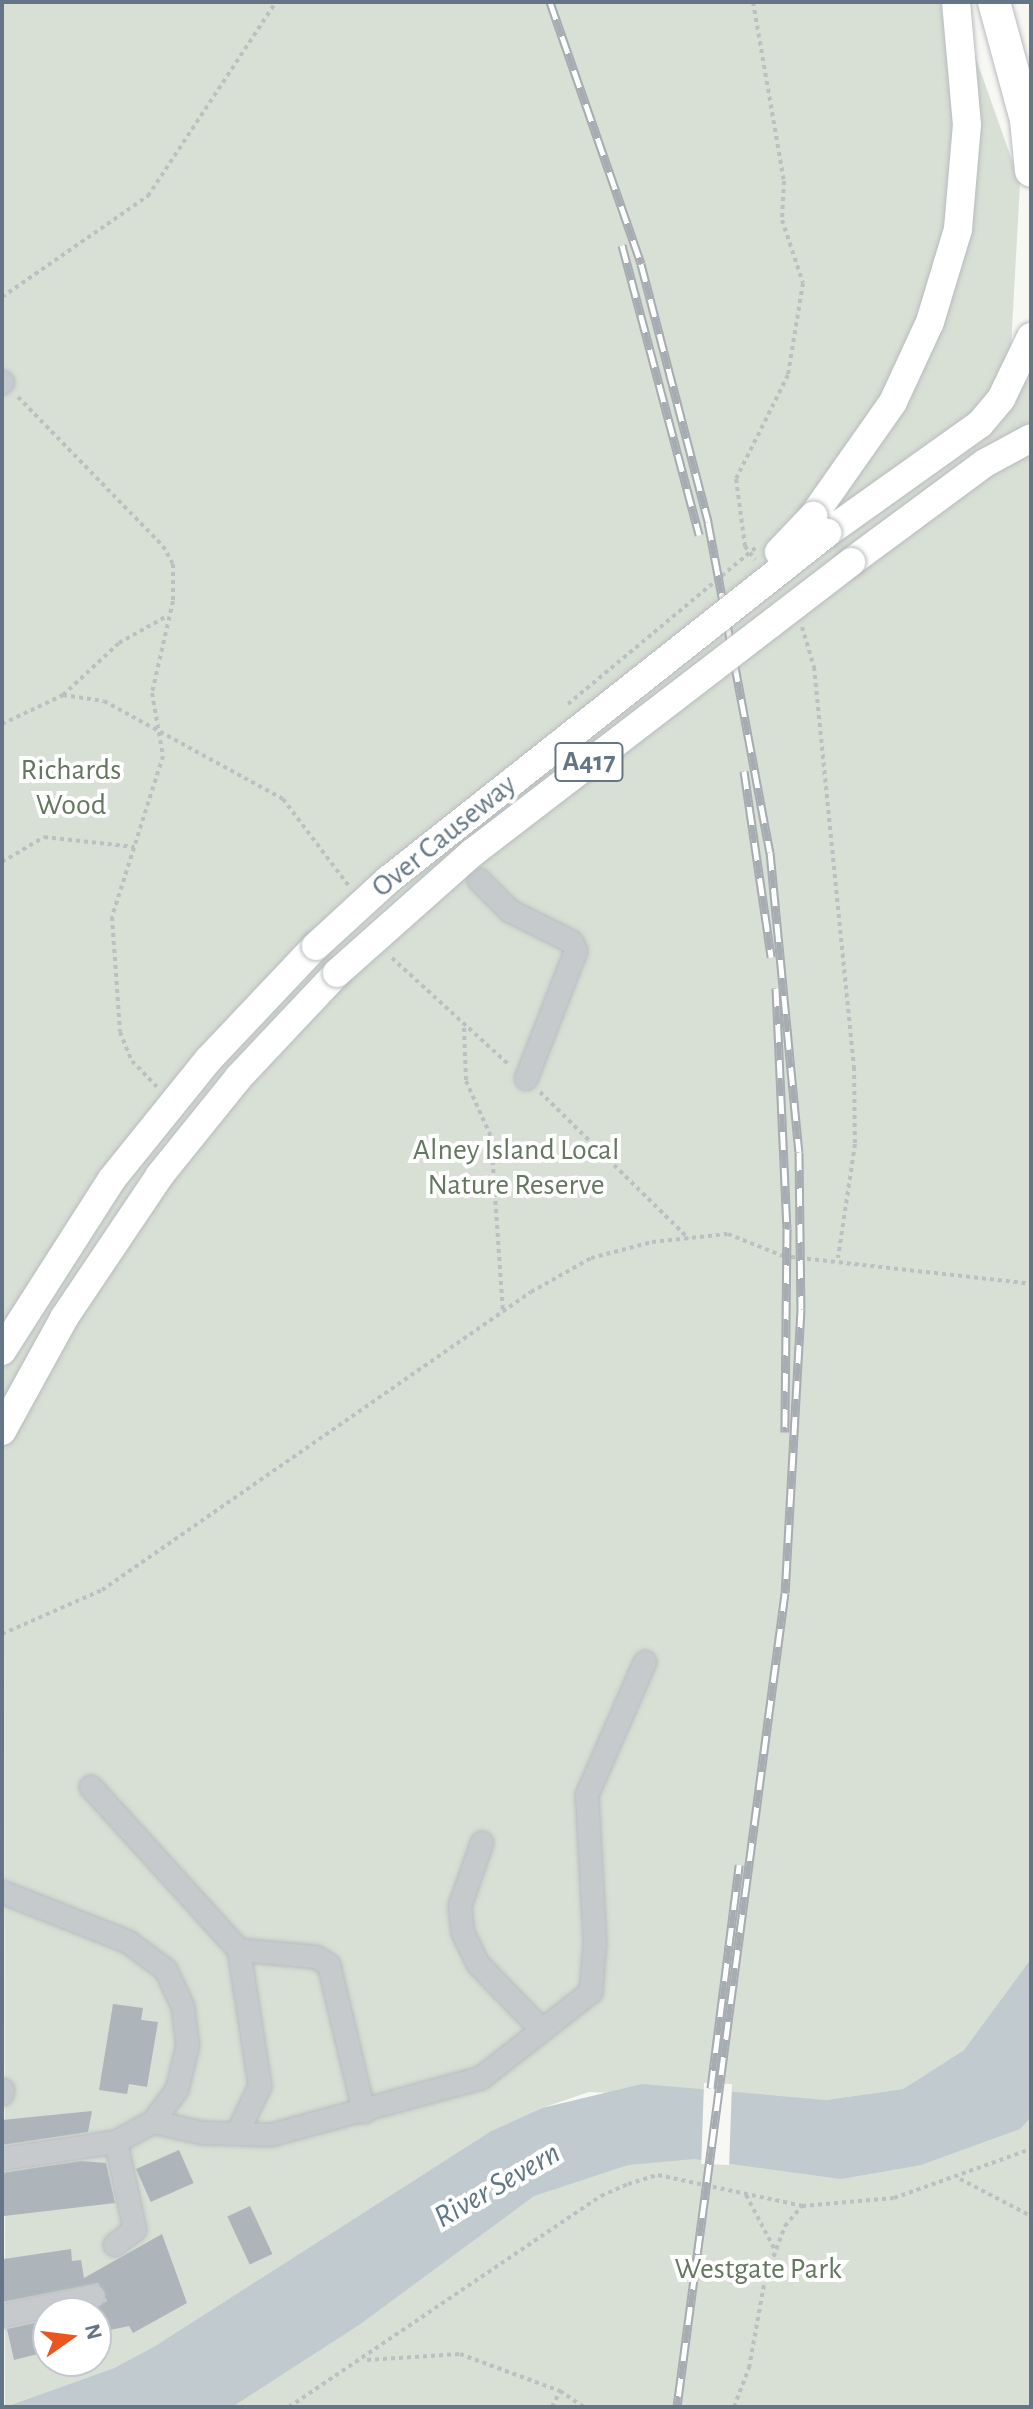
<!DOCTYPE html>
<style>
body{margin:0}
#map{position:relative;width:1033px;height:2409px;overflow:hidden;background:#f7f7f4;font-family:"Alegreya Sans",sans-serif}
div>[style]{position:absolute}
.green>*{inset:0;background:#d8dfd4}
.water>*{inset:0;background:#c0cacf}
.pier>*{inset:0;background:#f7f7f4;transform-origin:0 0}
.building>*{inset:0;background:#adb5bb;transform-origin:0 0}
.path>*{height:4px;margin-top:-2px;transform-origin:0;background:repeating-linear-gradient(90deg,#bdc0c2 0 4px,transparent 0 8px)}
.roads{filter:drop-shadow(0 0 2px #b7bbbf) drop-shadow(0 0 2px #b7bbbf)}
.minor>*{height:22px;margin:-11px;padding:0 11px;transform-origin:11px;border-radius:11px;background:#c6cacd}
.major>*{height:28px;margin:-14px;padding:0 14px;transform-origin:14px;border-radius:14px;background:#fff}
.highway>*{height:32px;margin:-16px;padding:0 16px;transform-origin:16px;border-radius:16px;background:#fff}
.rail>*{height:9px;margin-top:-4.5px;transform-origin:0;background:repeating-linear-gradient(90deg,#fff 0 18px,#a6acb2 0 36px);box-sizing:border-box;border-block:2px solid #a6acb2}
.bridges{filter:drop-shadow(0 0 2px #b7bbbf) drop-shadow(0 0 2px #b7bbbf)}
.major-bridge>*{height:28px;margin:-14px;padding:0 14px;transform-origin:14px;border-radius:14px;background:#fff}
span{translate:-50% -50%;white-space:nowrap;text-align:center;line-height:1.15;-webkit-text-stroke:8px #fff;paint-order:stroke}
.shield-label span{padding:2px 6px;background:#fff;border:2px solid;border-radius:6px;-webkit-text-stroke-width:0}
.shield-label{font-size:28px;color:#647686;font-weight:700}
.park-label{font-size:30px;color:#647860}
.street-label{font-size:30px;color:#647686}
.water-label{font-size:32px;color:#607783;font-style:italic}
.frame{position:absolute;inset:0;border:4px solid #647686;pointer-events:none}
.north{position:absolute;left:32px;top:2297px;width:80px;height:80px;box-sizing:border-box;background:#fff;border:2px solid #c1c8cf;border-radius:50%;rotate:76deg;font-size:22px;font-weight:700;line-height:32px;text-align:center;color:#647686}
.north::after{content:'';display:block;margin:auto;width:28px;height:36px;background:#eb561f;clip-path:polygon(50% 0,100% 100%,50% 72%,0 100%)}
</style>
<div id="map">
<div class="green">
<i style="clip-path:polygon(evenodd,2px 2px,956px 2px,1020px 183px,1011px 347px,1031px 376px,1030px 1963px,964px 2050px,903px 2089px,826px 2100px,589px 2092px,542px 2108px,491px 2131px,155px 2346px,114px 2368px,5px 2407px,2px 2px,48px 2313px,96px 2313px,96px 2361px,48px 2361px,48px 2313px)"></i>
<i style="clip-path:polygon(1031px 2097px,1031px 2407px,118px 2407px,546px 2151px)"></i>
</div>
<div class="water">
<i style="clip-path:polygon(1031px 1959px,1031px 2117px,1020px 2129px,921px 2165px,841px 2179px,694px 2159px,628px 2165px,534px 2196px,359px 2325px,232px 2407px,5px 2407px,114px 2368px,155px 2346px,491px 2131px,542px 2108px,642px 2084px,826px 2100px,903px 2089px,964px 2050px)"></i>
</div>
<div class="pier">
<i style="left:704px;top:2083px;width:28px;height:81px;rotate:2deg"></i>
</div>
<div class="building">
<i style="clip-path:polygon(113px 2004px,143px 2008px,141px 2020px,158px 2022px,147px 2087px,129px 2084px,127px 2094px,99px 2090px)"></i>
<i style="clip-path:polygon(92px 2111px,88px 2132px,2px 2145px,2px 2120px)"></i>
<i style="left:179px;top:2150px;width:36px;height:47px;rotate:66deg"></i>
<i style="clip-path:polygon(81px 2161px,106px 2163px,115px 2203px,4px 2216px,2px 2173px)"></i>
<i style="left:250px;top:2206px;width:53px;height:25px;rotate:65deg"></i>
<i style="clip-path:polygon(162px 2234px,187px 2303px,133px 2333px,129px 2326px,96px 2333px,96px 2313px,82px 2313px,107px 2301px,98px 2283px,2px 2302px,4px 2259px,71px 2249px,72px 2261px,81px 2260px,84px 2278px)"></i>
<i style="clip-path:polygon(48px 2320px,48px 2338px,35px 2341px,38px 2354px,14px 2360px,7px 2329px)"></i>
</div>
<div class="path">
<i style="left:753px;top:2px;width:182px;rotate:80.2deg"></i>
<i style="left:784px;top:181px;width:39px;rotate:93deg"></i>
<i style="left:782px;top:220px;width:66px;rotate:71.6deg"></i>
<i style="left:803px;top:283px;width:93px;rotate:99.3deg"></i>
<i style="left:788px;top:375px;width:116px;rotate:116.6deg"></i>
<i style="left:736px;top:479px;width:68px;rotate:82.3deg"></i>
<i style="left:745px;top:546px;width:17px;rotate:54deg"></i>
<i style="left:2px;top:297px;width:178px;rotate:-34.7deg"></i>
<i style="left:148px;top:196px;width:232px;rotate:-56.6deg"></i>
<i style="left:18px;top:397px;width:208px;rotate:45.8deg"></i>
<i style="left:163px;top:546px;width:21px;rotate:61deg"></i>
<i style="left:173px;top:564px;width:37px;rotate:90deg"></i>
<i style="left:173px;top:601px;width:94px;rotate:102.9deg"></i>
<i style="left:152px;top:693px;width:64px;rotate:80.1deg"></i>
<i style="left:163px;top:756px;width:169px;rotate:107.6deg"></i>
<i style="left:112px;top:917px;width:115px;rotate:86deg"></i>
<i style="left:120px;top:1032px;width:31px;rotate:68deg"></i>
<i style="left:132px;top:1061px;width:36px;rotate:46deg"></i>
<i style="left:802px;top:627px;width:42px;rotate:73.3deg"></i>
<i style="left:814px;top:667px;width:402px;rotate:84.3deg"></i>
<i style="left:854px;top:1067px;width:77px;rotate:89.3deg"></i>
<i style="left:855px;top:1144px;width:115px;rotate:98.5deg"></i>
<i style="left:63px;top:695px;width:41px;rotate:8.3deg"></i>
<i style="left:104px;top:701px;width:204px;rotate:28.7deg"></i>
<i style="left:283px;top:799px;width:108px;rotate:52.9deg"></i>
<i style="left:568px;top:704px;width:244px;rotate:-39.8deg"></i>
<i style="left:2px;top:724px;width:68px;rotate:-25.4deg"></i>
<i style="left:63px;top:695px;width:76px;rotate:-42.9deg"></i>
<i style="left:119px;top:643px;width:55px;rotate:-29.4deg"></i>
<i style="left:2px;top:862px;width:49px;rotate:-30.8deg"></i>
<i style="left:44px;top:837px;width:91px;rotate:6.3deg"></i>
<i style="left:392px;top:958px;width:159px;rotate:42.4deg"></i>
<i style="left:464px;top:1028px;width:53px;rotate:87.8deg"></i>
<i style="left:466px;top:1081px;width:61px;rotate:65.9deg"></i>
<i style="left:491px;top:1137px;width:175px;rotate:86.1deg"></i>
<i style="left:540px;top:1092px;width:209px;rotate:44.6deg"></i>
<i style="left:2px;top:1634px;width:109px;rotate:-23.7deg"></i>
<i style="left:102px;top:1590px;width:522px;rotate:-34.79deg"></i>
<i style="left:531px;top:1292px;width:69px;rotate:-29.5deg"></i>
<i style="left:591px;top:1258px;width:63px;rotate:-14.7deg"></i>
<i style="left:652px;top:1242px;width:76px;rotate:-6deg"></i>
<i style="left:728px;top:1234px;width:59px;rotate:21.8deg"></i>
<i style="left:783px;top:1256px;width:250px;rotate:6.4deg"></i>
<i style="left:960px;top:2179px;width:80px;rotate:27.5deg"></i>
<i style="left:746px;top:2195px;width:62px;rotate:62.2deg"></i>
<i style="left:367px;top:2360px;width:93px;rotate:-3.7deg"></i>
<i style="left:460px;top:2354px;width:107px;rotate:20.3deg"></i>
<i style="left:560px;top:2391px;width:29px;rotate:34deg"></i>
<i style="left:289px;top:2407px;width:377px;rotate:-34.1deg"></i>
<i style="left:601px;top:2196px;width:30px;rotate:-24deg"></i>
<i style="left:628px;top:2184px;width:31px;rotate:-17deg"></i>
<i style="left:658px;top:2175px;width:147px;rotate:12.1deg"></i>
<i style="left:802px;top:2206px;width:92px;rotate:-5deg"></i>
<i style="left:894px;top:2198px;width:145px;rotate:-19.7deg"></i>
<i style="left:552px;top:2407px;width:18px;rotate:-63deg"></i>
<i style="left:734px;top:2407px;width:42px;rotate:-69deg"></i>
<i style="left:749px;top:2368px;width:90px;rotate:-79.8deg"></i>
<i style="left:765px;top:2279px;width:57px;rotate:-69.3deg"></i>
<i style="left:785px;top:2226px;width:26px;rotate:-50deg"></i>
</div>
<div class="roads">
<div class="minor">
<i style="left:2px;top:383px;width:1px;rotate:-45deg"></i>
<i style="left:479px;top:880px;width:44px;rotate:45deg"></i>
<i style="left:510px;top:911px;width:69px;rotate:26.6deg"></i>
<i style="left:572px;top:942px;width:10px;rotate:66deg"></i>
<i style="left:576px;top:951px;width:137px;rotate:111.3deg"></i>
<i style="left:91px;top:1787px;width:220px;rotate:47.8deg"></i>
<i style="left:239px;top:1950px;width:138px;rotate:81.2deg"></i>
<i style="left:260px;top:2086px;width:53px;rotate:115.6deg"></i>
<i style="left:482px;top:1843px;width:67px;rotate:109.2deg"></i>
<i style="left:460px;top:1906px;width:27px;rotate:84deg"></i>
<i style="left:463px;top:1933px;width:34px;rotate:64deg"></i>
<i style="left:478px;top:1964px;width:92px;rotate:45.9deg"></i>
<i style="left:2px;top:1892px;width:136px;rotate:21.6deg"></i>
<i style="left:128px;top:1942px;width:47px;rotate:36.4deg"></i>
<i style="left:166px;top:1970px;width:41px;rotate:65.3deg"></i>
<i style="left:183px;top:2007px;width:38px;rotate:83deg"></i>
<i style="left:188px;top:2045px;width:46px;rotate:103.7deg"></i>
<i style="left:177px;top:2090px;width:40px;rotate:127deg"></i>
<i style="left:153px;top:2122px;width:42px;rotate:151.6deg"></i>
<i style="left:116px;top:2142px;width:115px;rotate:171.5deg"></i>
<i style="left:239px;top:1950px;width:77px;rotate:5.2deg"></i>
<i style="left:316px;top:1957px;width:15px;rotate:32deg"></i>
<i style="left:329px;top:1965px;width:151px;rotate:76.6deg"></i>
<i style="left:2px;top:2094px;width:4px;rotate:-76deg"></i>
<i style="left:153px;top:2122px;width:51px;rotate:12.4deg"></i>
<i style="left:203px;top:2133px;width:68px;rotate:1.7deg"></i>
<i style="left:271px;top:2135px;width:218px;rotate:-15.2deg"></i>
<i style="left:481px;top:2078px;width:140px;rotate:-38deg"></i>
<i style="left:591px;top:1992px;width:50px;rotate:-85.4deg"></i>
<i style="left:595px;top:1942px;width:147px;rotate:-93.1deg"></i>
<i style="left:587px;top:1795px;width:145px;rotate:-66.4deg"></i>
<i style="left:115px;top:2245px;width:25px;rotate:-37deg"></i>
<i style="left:135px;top:2230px;width:90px;rotate:-102.2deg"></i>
<i style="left:2px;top:2316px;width:94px;rotate:-12.3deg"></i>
</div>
<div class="major">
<i style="left:813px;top:516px;width:139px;rotate:-54.9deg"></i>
<i style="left:893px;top:402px;width:88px;rotate:-65.2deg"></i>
<i style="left:930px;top:322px;width:97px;rotate:-73.2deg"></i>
<i style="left:958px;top:229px;width:104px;rotate:-85.1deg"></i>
<i style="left:967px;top:125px;width:123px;rotate:-95.1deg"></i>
<i style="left:827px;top:533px;width:188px;rotate:-35.5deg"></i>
<i style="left:980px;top:424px;width:33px;rotate:-50deg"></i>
<i style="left:1001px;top:399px;width:69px;rotate:-64.2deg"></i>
<i style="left:851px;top:562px;width:167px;rotate:-36.5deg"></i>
<i style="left:985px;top:463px;width:52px;rotate:-28.5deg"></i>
<i style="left:2px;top:1351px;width:204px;rotate:-57.4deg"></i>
<i style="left:112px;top:1179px;width:154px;rotate:-51.1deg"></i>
<i style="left:209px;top:1059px;width:156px;rotate:-46.6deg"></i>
<i style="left:2px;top:1431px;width:129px;rotate:-61.2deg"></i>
<i style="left:64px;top:1318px;width:172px;rotate:-56.1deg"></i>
<i style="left:160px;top:1175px;width:126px;rotate:-51.1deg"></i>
<i style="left:239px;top:1077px;width:143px;rotate:-46.7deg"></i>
</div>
<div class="highway">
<i style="left:994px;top:2px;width:122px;rotate:74.8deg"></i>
<i style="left:1026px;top:120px;width:51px;rotate:84.4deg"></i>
</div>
</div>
<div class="rail">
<i style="left:550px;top:2px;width:277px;rotate:70.8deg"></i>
<i style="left:641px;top:264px;width:267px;rotate:75.4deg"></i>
<i style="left:708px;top:522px;width:336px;rotate:79.4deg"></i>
<i style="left:770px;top:852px;width:301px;rotate:84.5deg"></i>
<i style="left:799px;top:1152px;width:157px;rotate:89.3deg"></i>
<i style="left:801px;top:1309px;width:284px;rotate:93.2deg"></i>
<i style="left:785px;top:1593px;width:821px;rotate:97.56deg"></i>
<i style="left:622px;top:245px;width:300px;rotate:75.1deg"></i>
<i style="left:744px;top:771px;width:188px;rotate:81.7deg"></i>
<i style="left:776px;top:988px;width:241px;rotate:87.4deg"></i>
<i style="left:787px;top:1229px;width:203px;rotate:90.6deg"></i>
<i style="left:711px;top:2088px;width:225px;rotate:-82.8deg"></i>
</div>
<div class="bridges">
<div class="major-bridge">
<i style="left:779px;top:552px;width:50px;rotate:-46.6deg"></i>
<i style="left:316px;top:946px;width:98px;rotate:-42.5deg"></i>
<i style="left:388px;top:880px;width:560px;rotate:-38.32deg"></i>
<i style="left:337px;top:973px;width:181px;rotate:-41.6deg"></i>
<i style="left:472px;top:853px;width:478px;rotate:-37.5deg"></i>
</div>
</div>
<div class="shield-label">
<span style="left:589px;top:762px">A417</span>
</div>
<div class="park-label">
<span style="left:71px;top:787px">Richards<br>Wood</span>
<span style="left:516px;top:1167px">Alney Island Local<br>Nature Reserve</span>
<span style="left:758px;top:2269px">Westgate Park</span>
</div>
<div class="street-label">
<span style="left:444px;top:836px;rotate:-39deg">Over Causeway</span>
</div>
<div class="water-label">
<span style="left:497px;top:2185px;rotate:-30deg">River Severn</span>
</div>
<div class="frame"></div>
<div class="north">N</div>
</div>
